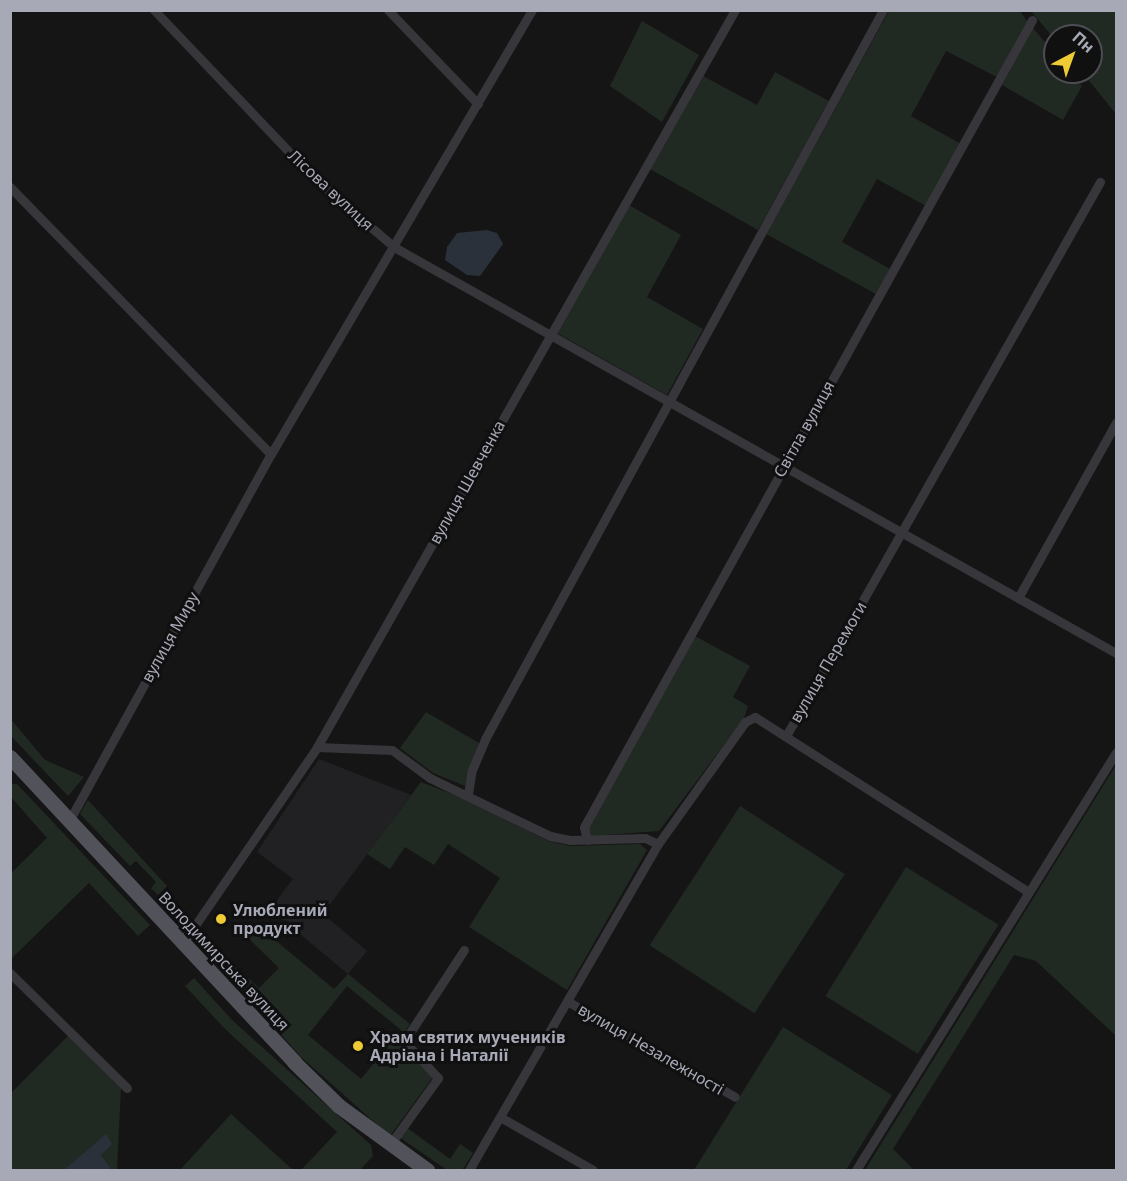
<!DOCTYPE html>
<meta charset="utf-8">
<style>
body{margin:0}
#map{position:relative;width:1127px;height:1181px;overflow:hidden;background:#151516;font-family:"Noto Sans",sans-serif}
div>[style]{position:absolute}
.built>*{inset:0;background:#212123}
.green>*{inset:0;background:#212923;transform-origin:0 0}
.water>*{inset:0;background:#2b313a}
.street>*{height:9px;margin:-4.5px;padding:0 4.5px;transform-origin:4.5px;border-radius:4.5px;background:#36363b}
.primary>*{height:15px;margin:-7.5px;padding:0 7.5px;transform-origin:7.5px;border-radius:7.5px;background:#52525a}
.dots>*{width:16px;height:16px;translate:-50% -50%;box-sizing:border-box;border:3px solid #101011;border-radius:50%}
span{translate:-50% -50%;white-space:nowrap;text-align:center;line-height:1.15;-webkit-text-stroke:6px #101011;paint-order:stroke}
.street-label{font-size:16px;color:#a7a9b6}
.poi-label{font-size:16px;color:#a7a9b6;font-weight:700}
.left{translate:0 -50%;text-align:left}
.frame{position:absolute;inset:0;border:12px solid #a7a9b6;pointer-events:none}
.north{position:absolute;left:1043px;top:24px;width:60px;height:60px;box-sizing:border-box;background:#101011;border:2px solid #4c4d53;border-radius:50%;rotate:41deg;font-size:16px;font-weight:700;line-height:24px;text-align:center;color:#a7a9b6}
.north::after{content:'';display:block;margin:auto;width:21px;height:27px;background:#eeca35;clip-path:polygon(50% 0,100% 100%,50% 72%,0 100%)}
</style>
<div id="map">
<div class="built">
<i style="clip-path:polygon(319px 759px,411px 795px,323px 914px,367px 951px,348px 974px,270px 909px,293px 879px,257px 852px)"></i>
</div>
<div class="green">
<i style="clip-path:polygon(889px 11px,1020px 11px,1027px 21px,997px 77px,946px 51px,911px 116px,961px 144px,926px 206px,877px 179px,842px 242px,890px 269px,876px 294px,766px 234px)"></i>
<i style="clip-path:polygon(1031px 11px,1116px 11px,1116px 114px,1082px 72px,1091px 72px,1091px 36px,1055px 36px,1055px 40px)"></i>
<i style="clip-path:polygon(642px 21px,699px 55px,662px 122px,610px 86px)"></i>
<i style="clip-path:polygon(1033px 28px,1055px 54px,1055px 72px,1070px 72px,1082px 86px,1063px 120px,1002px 85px)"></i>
<i style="clip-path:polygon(775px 72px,829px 101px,758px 230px,650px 169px,703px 76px,757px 105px)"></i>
<i style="clip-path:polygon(629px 205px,681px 235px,647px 297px,703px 329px,667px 395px,557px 333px)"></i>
<i style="clip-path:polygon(695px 636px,750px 666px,733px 697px,748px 706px,744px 718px,659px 831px,591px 836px,588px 828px)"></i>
<i style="clip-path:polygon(426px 712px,479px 743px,465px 786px,433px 773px,400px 748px)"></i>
<i style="clip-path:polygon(10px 718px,45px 760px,84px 777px,68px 796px,11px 736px)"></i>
<i style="clip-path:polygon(1116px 765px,1116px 1036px,1036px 961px,1014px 955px,893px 1149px,914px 1170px,865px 1170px)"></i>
<i style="clip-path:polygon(421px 782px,465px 799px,548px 841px,570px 846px,640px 844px,647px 850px,567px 990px,469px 927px,500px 878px,448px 844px,434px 865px,405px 847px,390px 869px,367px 854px)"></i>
<i style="clip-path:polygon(11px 784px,17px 784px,150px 925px,138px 936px,89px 883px,11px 959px,11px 873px,47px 838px,11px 797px)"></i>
<i style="clip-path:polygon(88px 800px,167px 886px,158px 895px,151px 888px,156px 882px,136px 861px,130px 866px,80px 814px)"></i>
<i style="left:740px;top:806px;width:125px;height:166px;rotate:33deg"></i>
<i style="left:906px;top:867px;width:109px;height:152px;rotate:32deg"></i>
<i style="clip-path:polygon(evenodd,257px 925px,334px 989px,348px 974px,410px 1024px,402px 1036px,404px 1047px,433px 1077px,390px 1136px,300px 1056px,225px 971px,232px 963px,259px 988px,279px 968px,247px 937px,257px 925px,347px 986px,401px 1030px,361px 1079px,308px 1035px,347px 986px)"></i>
<i style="clip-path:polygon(194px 978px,232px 1020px,371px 1145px,373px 1156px,360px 1170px,301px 1170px,337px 1132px,224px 1028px,185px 986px)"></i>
<i style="clip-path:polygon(783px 1027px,892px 1095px,846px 1170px,694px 1170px)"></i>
<i style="clip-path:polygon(68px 1036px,121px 1088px,117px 1170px,112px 1170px,101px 1155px,64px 1170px,11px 1170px,11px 1093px)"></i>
<i style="clip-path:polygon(231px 1114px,293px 1170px,180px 1170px)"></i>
<i style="clip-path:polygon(406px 1127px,450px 1159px,460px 1144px,473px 1153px,463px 1169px,447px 1170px,399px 1137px)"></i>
</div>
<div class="water">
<i style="clip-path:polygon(487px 230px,497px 233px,503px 244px,480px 276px,467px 275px,445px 260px,447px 247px,457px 233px)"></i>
<i style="clip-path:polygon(106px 1134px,112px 1144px,101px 1155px,112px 1170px,64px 1170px)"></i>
</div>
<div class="street">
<i style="left:154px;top:10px;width:238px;rotate:46.4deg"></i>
<i style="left:318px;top:182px;width:100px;rotate:40.5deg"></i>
<i style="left:394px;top:247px;width:828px;rotate:29.35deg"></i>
<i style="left:388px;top:10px;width:130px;rotate:46.2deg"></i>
<i style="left:10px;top:187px;width:373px;rotate:45.7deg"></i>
<i style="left:1018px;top:598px;width:201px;rotate:-60.8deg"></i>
<i style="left:786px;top:736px;width:637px;rotate:-60.46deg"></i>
<i style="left:317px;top:747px;width:75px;rotate:2.3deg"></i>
<i style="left:392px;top:750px;width:47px;rotate:36.4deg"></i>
<i style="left:430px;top:778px;width:133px;rotate:25.8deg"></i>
<i style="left:550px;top:836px;width:20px;rotate:11deg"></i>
<i style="left:570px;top:840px;width:75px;rotate:-1.5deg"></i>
<i style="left:645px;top:838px;width:14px;rotate:25deg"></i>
<i style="left:468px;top:794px;width:24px;rotate:-81deg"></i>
<i style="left:472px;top:770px;width:34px;rotate:-67deg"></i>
<i style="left:485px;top:739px;width:831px;rotate:-61.37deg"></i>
<i style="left:69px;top:821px;width:419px;rotate:-61.2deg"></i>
<i style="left:271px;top:454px;width:515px;rotate:-59.55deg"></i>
<i style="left:587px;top:840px;width:13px;rotate:-103deg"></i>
<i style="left:584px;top:827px;width:923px;rotate:-60.96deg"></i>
<i style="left:183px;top:943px;width:237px;rotate:-55.6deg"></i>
<i style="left:317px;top:747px;width:847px;rotate:-60.44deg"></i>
<i style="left:10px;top:973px;width:164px;rotate:44.5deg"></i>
<i style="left:567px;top:1001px;width:193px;rotate:29.7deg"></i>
<i style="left:500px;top:1117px;width:107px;rotate:29.7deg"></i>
<i style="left:389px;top:1146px;width:84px;rotate:-54.2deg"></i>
<i style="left:438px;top:1078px;width:45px;rotate:-132.3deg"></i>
<i style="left:408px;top:1045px;width:8px;rotate:-97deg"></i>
<i style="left:407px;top:1037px;width:104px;rotate:-56.8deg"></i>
<i style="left:469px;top:1170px;width:377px;rotate:-59.9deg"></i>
<i style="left:658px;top:844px;width:150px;rotate:-54.5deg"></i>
<i style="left:745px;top:722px;width:11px;rotate:-27deg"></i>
<i style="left:755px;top:717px;width:325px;rotate:32.6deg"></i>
<i style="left:856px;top:1170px;width:492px;rotate:-58.1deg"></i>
</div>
<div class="primary">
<i style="left:10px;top:757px;width:417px;rotate:47deg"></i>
<i style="left:294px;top:1062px;width:63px;rotate:44.4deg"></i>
<i style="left:339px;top:1106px;width:109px;rotate:36deg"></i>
</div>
<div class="dots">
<i style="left:221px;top:919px;background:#eeca35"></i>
<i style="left:358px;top:1046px;background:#eeca35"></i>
</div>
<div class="street-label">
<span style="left:331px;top:190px;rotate:43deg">Лісова вулиця</span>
<span style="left:804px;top:429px;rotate:-61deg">Світла вулиця</span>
<span style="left:467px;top:482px;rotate:-61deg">вулиця Шевченка</span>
<span style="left:170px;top:637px;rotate:-61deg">вулиця Миру</span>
<span style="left:828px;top:662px;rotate:-60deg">вулиця Перемоги</span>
<span style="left:224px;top:961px;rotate:47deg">Володимирська вулиця</span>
<span style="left:651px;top:1049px;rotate:30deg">вулиця Незалежності</span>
</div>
<div class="poi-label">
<span class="left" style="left:233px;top:919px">Улюблений<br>продукт</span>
<span class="left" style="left:370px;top:1046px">Храм святих мучеників<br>Адріана і Наталії</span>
</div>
<div class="frame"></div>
<div class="north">Пн</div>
</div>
